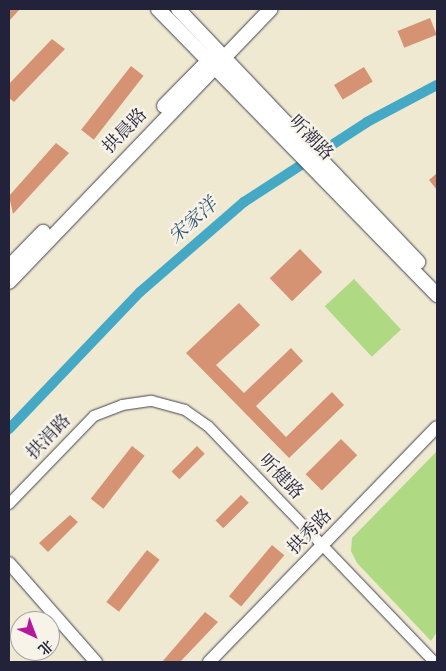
<!DOCTYPE html>
<meta charset="utf-8">
<style>
body{margin:0}
#map{position:relative;width:446px;height:671px;overflow:hidden;background:#f0e9d1;font-family:Vollkorn,"Noto Serif SC",serif}
div>[style]{position:absolute}
.green>*{inset:0;background:#b0d984;transform-origin:0 0}
.canal>*{height:10px;margin:-5px;padding:0 5px;transform-origin:5px;border-radius:5px;background:#45a9c5}
.building>*{inset:0;background:#d59374;transform-origin:0 0}
.roads{filter:drop-shadow(0 0 1px #414052) drop-shadow(0 0 1px #414052)}
.minor>*{height:10px;margin:-5px;padding:0 5px;transform-origin:5px;border-radius:5px;background:#fff}
.tertiary>*{height:12px;margin:-6px;padding:0 6px;transform-origin:6px;border-radius:6px;background:#fff}
.secondary>*{height:14px;margin:-7px;padding:0 7px;transform-origin:7px;border-radius:7px;background:#fff}
span{translate:-50% -50%;white-space:nowrap;text-align:center;line-height:1.15;-webkit-text-stroke:4.5px #f7f3e8;paint-order:stroke}
.street-label{font-size:18px;color:#22223b}
.water-label{font-size:19px;color:#305872;font-style:italic}
.frame{position:absolute;inset:0;border:10px solid #22223b;pointer-events:none}
.north{position:absolute;left:10px;top:611px;width:50px;height:50px;box-sizing:border-box;background:#f7f3e8;border:1px solid #a29fa3;border-radius:50%;rotate:137deg;font-size:14px;font-weight:700;line-height:20px;text-align:center;color:#22223b}
.north::after{content:'';display:block;margin:auto;width:18px;height:22px;background:#b5179e;clip-path:polygon(50% 0,100% 100%,50% 72%,0 100%)}
</style>
<div id="map">
<div class="green">
<i style="left:354px;top:279px;width:69px;height:40px;rotate:47deg"></i>
<i style="clip-path:polygon(437px 451px,437px 632px,431px 641px,357px 563px,351px 551px,352px 538px)"></i>
</div>
<div class="canal">
<i style="left:9px;top:429px;width:190px;rotate:-46.3deg"></i>
<i style="left:140px;top:292px;width:138px;rotate:-40.9deg"></i>
<i style="left:244px;top:202px;width:147px;rotate:-33deg"></i>
<i style="left:367px;top:122px;width:79px;rotate:-27.9deg"></i>
</div>
<div class="building">
<i style="clip-path:polygon(9px 9px,20px 9px,9px 21px)"></i>
<i style="left:430px;top:18px;width:18px;height:35px;rotate:68deg"></i>
<i style="clip-path:polygon(52px 39px,65px 49px,14px 102px,9px 98px,9px 84px)"></i>
<i style="left:131px;top:66px;width:16px;height:81px;rotate:38deg"></i>
<i style="left:364px;top:67px;width:17px;height:35px;rotate:59deg"></i>
<i style="clip-path:polygon(56px 143px,69px 153px,13px 214px,9px 196px)"></i>
<i style="clip-path:polygon(437px 173px,437px 190px,429px 180px)"></i>
<i style="left:300px;top:249px;width:32px;height:42px;rotate:46deg"></i>
<i style="clip-path:polygon(239px 303px,260px 325px,216px 365px,244px 393px,291px 348px,303px 361px,256px 406px,286px 437px,332px 392px,344px 405px,289px 458px,186px 353px)"></i>
<i style="left:341px;top:439px;width:23px;height:50px;rotate:45deg"></i>
<i style="left:132px;top:446px;width:16px;height:67px;rotate:38deg"></i>
<i style="left:197px;top:446px;width:11px;height:36px;rotate:45deg"></i>
<i style="left:241px;top:495px;width:11px;height:36px;rotate:45deg"></i>
<i style="clip-path:polygon(70px 515px,78px 522px,48px 552px,39px 543px)"></i>
<i style="left:272px;top:545px;width:16px;height:67px;rotate:40deg"></i>
<i style="left:147px;top:550px;width:16px;height:66px;rotate:38deg"></i>
<i style="clip-path:polygon(205px 612px,218px 622px,180px 662px,162px 662px)"></i>
</div>
<div class="roads">
<div class="minor">
<i style="left:9px;top:504px;width:122px;rotate:-46deg"></i>
<i style="left:94px;top:416px;width:30px;rotate:-21deg"></i>
<i style="left:122px;top:405px;width:30px;rotate:-8deg"></i>
<i style="left:152px;top:401px;width:34px;rotate:15deg"></i>
<i style="left:185px;top:410px;width:28px;rotate:35deg"></i>
<i style="left:208px;top:426px;width:327px;rotate:46.2deg"></i>
</div>
<div class="tertiary">
<i style="left:9px;top:563px;width:132px;rotate:48.7deg"></i>
<i style="left:209px;top:662px;width:327px;rotate:-45.9deg"></i>
</div>
<div class="secondary">
<i style="left:158px;top:9px;width:400px;rotate:45.7deg"></i>
<i style="left:178px;top:9px;width:349px;rotate:46.5deg"></i>
<i style="left:164px;top:106px;width:73px;rotate:-45.6deg"></i>
<i style="left:9px;top:267px;width:49px;rotate:-45.8deg"></i>
<i style="left:9px;top:282px;width:378px;rotate:-46.2deg"></i>
</div>
</div>
<div class="street-label">
<span style="left:126px;top:132px;rotate:-46deg">拱晨路</span>
<span style="left:310px;top:139px;rotate:46deg">听潮路</span>
<span style="left:50px;top:438px;rotate:-46deg">拱涓路</span>
<span style="left:280px;top:478px;rotate:46deg">听健路</span>
<span style="left:311px;top:533px;rotate:-46deg">拱秀路</span>
</div>
<div class="water-label">
<span style="left:194px;top:222px;rotate:-41deg">宋家洋</span>
</div>
<div class="frame"></div>
<div class="north">北</div>
</div>
